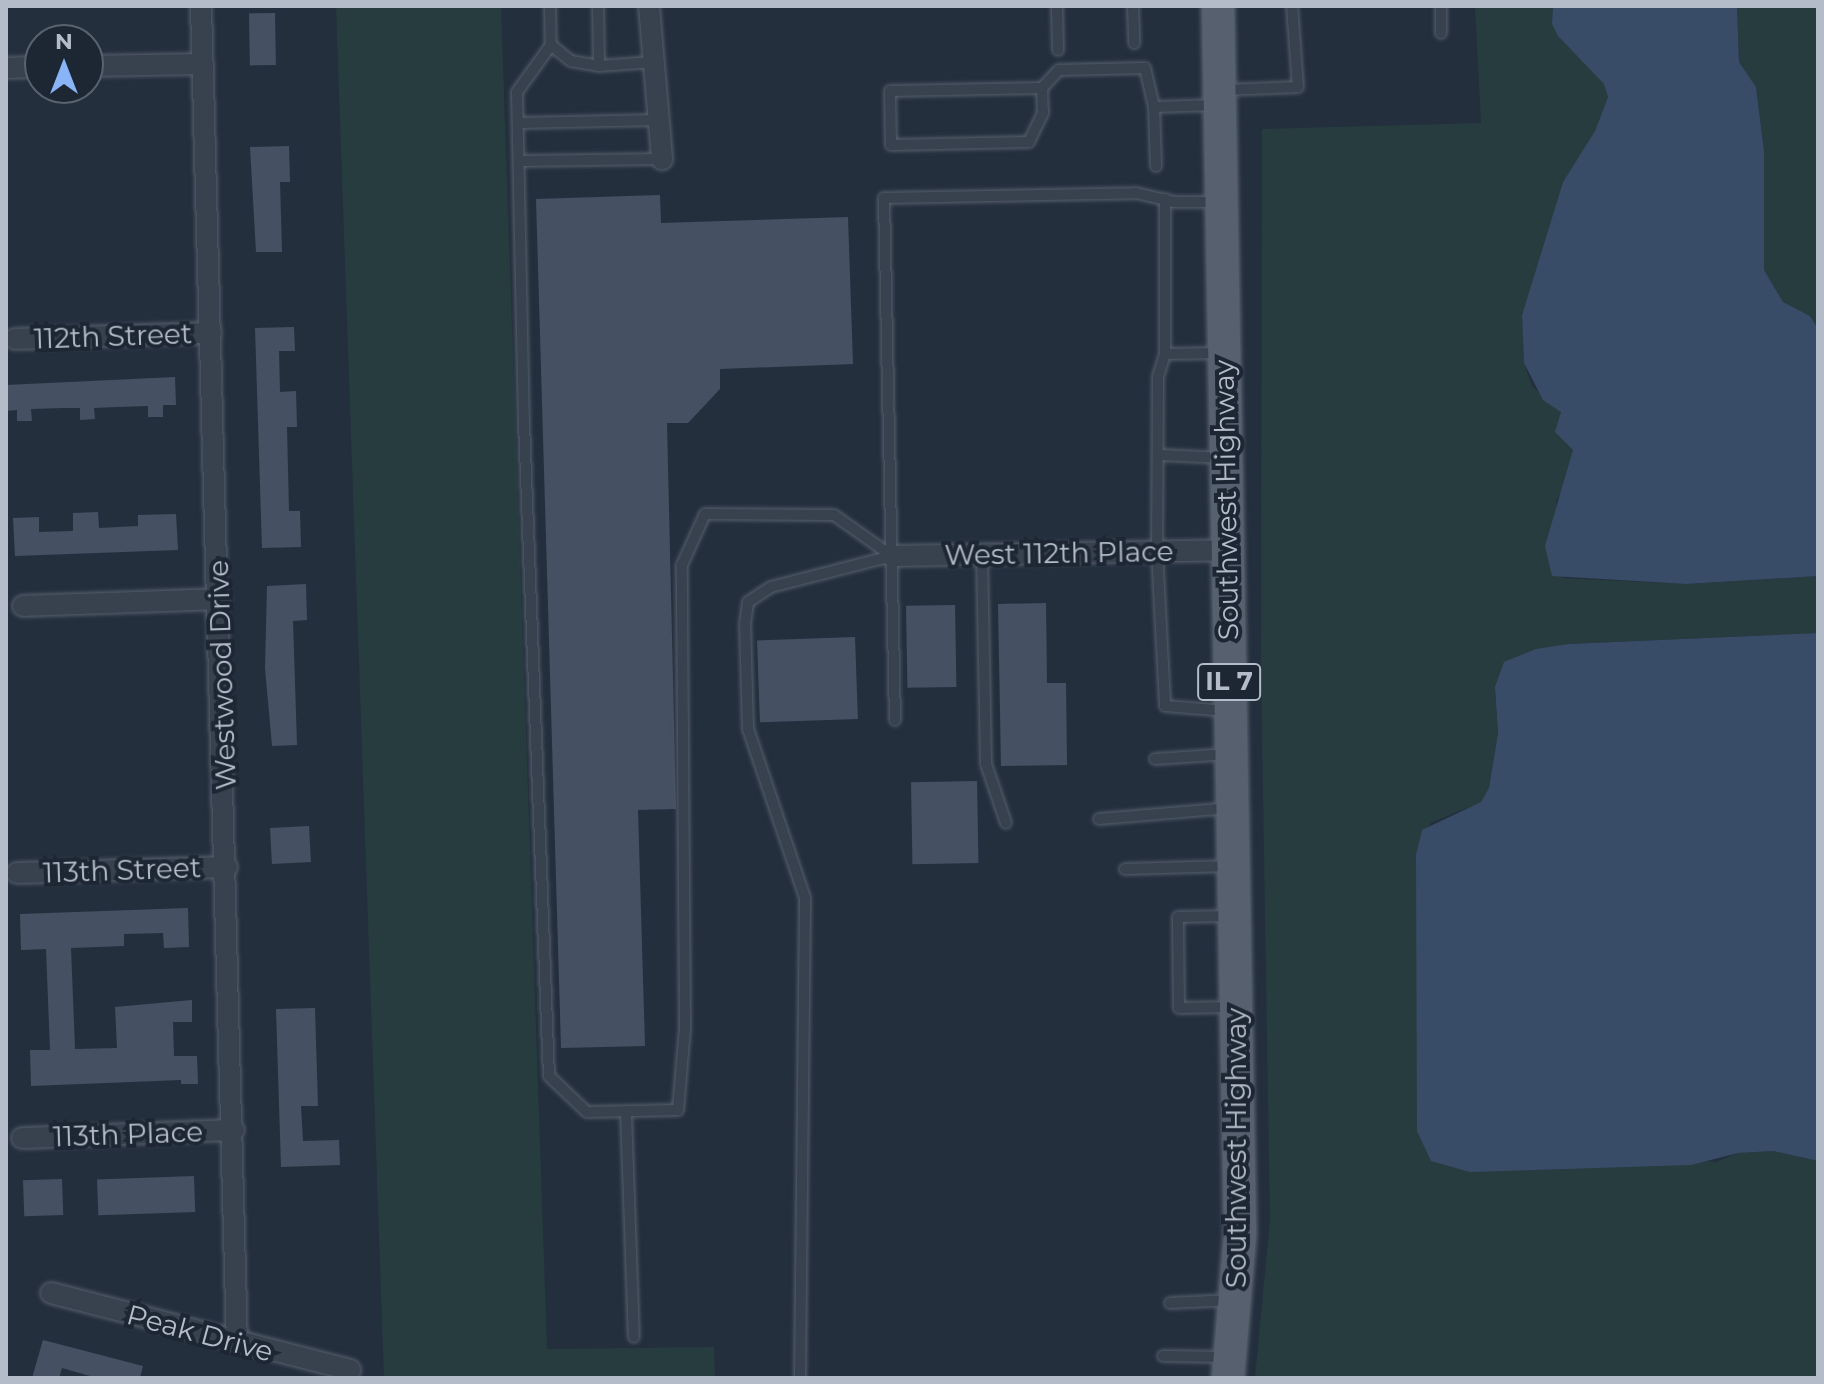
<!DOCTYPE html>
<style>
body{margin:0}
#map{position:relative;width:1824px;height:1384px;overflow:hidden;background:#242f3e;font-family:Montserrat,sans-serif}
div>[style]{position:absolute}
.green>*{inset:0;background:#263c3f}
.water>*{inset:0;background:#394c67}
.building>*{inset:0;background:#455162;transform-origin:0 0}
.roads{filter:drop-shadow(0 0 2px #565f6c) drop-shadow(0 0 2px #565f6c)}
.service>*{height:10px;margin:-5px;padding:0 5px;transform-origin:5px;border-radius:5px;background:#38414e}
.minor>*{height:20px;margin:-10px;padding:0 10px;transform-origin:10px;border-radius:10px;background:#38414e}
.primary>*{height:32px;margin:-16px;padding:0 16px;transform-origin:16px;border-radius:16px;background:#56606e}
span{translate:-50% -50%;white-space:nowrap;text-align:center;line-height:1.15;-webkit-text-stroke:8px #1d2633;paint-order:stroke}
.shield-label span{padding:2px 6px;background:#1d2633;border:2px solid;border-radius:6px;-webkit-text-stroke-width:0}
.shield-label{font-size:26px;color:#b4bcc9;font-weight:700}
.street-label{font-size:28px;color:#b4bcc9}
.frame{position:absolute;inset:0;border:8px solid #b4bcc9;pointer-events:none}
.north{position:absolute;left:24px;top:24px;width:80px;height:80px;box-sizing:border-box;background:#1d2633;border:2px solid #59626f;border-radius:50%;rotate:0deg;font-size:22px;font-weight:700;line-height:32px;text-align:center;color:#b4bcc9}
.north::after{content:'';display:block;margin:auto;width:28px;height:36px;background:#8ab4f8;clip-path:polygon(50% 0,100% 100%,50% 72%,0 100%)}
</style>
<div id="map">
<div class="green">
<i style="clip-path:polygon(336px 6px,501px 6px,547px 1349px,714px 1347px,715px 1378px,384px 1378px)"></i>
<i style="clip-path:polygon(1475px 6px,1553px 6px,1552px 24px,1558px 36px,1605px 84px,1608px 97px,1595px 131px,1563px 182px,1522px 315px,1524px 363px,1532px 386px,1561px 412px,1562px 437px,1573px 450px,1566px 486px,1556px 501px,1563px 578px,1686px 584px,1818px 576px,1818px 633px,1569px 644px,1495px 687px,1498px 733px,1489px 788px,1482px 802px,1432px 822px,1419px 839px,1418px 1132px,1716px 1162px,1738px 1153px,1773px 1151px,1818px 1161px,1818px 1378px,1255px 1378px,1270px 1221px,1261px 670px,1262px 129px,1481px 123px)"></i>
<i style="clip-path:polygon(1737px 6px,1818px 6px,1818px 330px,1810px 316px,1783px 302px,1764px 270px,1764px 151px,1756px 87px,1739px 62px)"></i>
</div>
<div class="water">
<i style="clip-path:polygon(1553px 6px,1737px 6px,1739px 62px,1756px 87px,1764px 151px,1764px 270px,1783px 302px,1810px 316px,1818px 329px,1818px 576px,1686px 584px,1552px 576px,1545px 546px,1573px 450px,1555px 432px,1561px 412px,1543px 400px,1524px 363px,1522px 315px,1563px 182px,1595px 131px,1608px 97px,1604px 84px,1558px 36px,1552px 24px)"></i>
<i style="clip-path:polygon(1818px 633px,1818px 1161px,1773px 1151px,1738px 1153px,1691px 1165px,1470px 1172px,1431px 1161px,1417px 1131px,1416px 855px,1422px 830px,1481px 802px,1489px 788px,1498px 733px,1495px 687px,1504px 662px,1536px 649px,1569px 644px)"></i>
</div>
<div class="building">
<i style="left:275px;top:13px;width:52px;height:26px;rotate:89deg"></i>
<i style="clip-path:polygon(289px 146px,290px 182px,280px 182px,282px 252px,256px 252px,250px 147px)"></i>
<i style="clip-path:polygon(660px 195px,661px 223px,848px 217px,853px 364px,720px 369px,720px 389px,688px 423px,667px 423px,676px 809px,638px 810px,645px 1046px,561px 1048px,536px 199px)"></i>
<i style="clip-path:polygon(294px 327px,295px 351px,279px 351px,280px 392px,296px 391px,297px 427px,287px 427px,289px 511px,300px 511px,301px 547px,262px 548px,255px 328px)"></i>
<i style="clip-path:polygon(175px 377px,176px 405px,163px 405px,163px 417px,148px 417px,148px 406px,117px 407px,94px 408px,95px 419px,80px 420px,80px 408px,62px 408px,31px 409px,32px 421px,17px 421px,17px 410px,6px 411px,6px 385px)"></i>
<i style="clip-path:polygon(98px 512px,99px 528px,138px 526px,138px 515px,176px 514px,178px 550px,15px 556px,13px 518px,39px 517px,39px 532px,73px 531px,73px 513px)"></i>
<i style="clip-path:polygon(306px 584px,307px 620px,293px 621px,297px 745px,272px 746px,265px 668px,267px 586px)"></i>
<i style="clip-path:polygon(1046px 603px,1047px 683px,1066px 683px,1067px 765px,1001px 766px,998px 604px)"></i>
<i style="left:955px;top:605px;width:82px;height:49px;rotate:89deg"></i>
<i style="left:855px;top:637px;width:82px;height:98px;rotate:88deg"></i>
<i style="left:977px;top:781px;width:82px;height:66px;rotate:89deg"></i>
<i style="left:309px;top:826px;width:36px;height:39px;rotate:87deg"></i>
<i style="clip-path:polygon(188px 908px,189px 947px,164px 948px,163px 933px,124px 934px,124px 946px,71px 948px,75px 1049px,117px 1048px,115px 1007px,192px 1000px,192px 1022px,173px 1022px,174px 1056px,197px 1056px,198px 1084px,181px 1084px,181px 1080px,31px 1086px,30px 1050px,50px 1050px,46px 949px,21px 950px,20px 914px)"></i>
<i style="clip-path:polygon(315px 1008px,318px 1106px,301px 1106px,303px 1141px,339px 1140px,340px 1165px,281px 1167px,276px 1009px)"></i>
<i style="left:194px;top:1176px;width:36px;height:97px;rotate:88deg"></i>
<i style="left:62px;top:1179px;width:36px;height:39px;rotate:88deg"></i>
<i style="clip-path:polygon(43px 1340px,143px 1366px,140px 1378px,97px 1378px,62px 1368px,59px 1378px,32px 1378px)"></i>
</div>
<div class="roads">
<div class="service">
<i style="left:550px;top:6px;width:39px;rotate:89deg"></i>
<i style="left:551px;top:45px;width:26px;rotate:39deg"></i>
<i style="left:571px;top:61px;width:28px;rotate:10deg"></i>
<i style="left:599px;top:66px;width:54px;rotate:-4.2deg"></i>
<i style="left:598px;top:6px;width:60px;rotate:89deg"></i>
<i style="left:1057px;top:6px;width:44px;rotate:88.7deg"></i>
<i style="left:1133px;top:6px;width:37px;rotate:88deg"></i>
<i style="left:1441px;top:33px;width:27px;rotate:-90deg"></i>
<i style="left:551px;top:45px;width:58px;rotate:125.9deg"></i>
<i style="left:517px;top:92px;width:331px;rotate:88.8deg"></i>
<i style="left:524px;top:423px;width:653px;rotate:87.81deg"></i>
<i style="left:549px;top:1076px;width:52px;rotate:43.5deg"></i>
<i style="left:587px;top:1112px;width:91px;rotate:-1.3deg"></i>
<i style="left:678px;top:1110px;width:82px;rotate:-85.1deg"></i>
<i style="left:685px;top:1028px;width:463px;rotate:-90.4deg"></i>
<i style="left:682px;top:565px;width:56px;rotate:-65.7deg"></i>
<i style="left:705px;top:514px;width:129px;rotate:0.4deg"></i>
<i style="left:834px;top:515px;width:71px;rotate:35.3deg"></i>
<i style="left:1042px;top:88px;width:25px;rotate:88deg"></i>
<i style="left:1043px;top:113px;width:32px;rotate:116deg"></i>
<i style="left:1029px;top:142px;width:138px;rotate:178.8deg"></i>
<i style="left:891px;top:145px;width:54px;rotate:-91.1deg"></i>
<i style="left:890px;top:91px;width:152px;rotate:-1.1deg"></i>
<i style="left:1042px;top:88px;width:25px;rotate:-47deg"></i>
<i style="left:1059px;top:70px;width:86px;rotate:-1.3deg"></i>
<i style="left:1145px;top:68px;width:40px;rotate:77deg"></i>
<i style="left:1225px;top:90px;width:73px;rotate:-2.4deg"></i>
<i style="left:1298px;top:87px;width:81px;rotate:-94.2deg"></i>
<i style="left:518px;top:123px;width:141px;rotate:-1.2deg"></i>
<i style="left:520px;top:161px;width:142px;rotate:-0.8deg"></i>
<i style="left:1156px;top:166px;width:59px;rotate:-91.9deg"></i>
<i style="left:1154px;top:107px;width:63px;rotate:-1.8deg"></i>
<i style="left:1165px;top:199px;width:155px;rotate:90deg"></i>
<i style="left:1165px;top:354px;width:24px;rotate:107deg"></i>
<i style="left:1158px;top:377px;width:174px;rotate:90.3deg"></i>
<i style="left:1157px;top:551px;width:155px;rotate:87deg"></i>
<i style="left:1165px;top:706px;width:63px;rotate:4.5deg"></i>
<i style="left:1165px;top:354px;width:54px;rotate:-1.1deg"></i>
<i style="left:1161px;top:455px;width:62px;rotate:2.8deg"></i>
<i style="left:982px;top:555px;width:209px;rotate:88.9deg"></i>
<i style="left:986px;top:764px;width:62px;rotate:71.3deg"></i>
<i style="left:895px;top:720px;width:522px;rotate:-91.21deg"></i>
<i style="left:884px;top:198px;width:252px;rotate:-1.1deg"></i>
<i style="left:1136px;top:193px;width:39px;rotate:13deg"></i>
<i style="left:1174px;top:202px;width:45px"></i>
<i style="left:1155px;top:759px;width:74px;rotate:-3.9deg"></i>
<i style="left:1099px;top:819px;width:130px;rotate:-4.8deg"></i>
<i style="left:1125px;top:869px;width:106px;rotate:-1.6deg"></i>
<i style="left:1228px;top:916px;width:50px;rotate:178.9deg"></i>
<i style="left:1178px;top:917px;width:91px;rotate:89.4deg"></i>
<i style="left:1179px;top:1008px;width:51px;rotate:-1.1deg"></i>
<i style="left:626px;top:1112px;width:225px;rotate:88deg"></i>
<i style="left:1170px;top:1303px;width:62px;rotate:-2.8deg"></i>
<i style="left:1163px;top:1356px;width:62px;rotate:0.9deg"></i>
<i style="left:800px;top:1378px;width:480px;rotate:-89.4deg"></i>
<i style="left:805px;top:898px;width:178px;rotate:-108.6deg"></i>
<i style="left:748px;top:729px;width:105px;rotate:-91.6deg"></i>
<i style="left:745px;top:624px;width:22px;rotate:-82deg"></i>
<i style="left:748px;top:602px;width:27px;rotate:-33deg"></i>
<i style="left:771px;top:587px;width:125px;rotate:-14.4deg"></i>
</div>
<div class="minor">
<i style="left:201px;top:6px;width:1337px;rotate:88.46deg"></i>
<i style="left:649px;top:6px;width:154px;rotate:85.1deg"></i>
<i style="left:88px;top:66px;width:115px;rotate:-1deg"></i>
<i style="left:6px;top:68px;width:34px;rotate:-2deg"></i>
<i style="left:15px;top:339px;width:196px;rotate:-1.8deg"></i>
<i style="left:892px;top:556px;width:334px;rotate:-1deg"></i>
<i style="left:23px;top:606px;width:197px;rotate:-2deg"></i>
<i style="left:17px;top:873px;width:210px;rotate:-1.6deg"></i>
<i style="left:22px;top:1138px;width:212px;rotate:-2.2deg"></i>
<i style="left:51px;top:1293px;width:309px;rotate:14.4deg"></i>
</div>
<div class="primary">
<i style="left:1218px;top:6px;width:1229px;rotate:88.97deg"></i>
<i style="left:1240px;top:1235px;width:144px;rotate:94.8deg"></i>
</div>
</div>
<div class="shield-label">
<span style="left:1229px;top:682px">IL 7</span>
</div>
<div class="street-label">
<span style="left:113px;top:336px;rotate:-2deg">112th Street</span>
<span style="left:1226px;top:500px;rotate:-91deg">Southwest Highway</span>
<span style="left:1059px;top:553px;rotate:-1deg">West 112th Place</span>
<span style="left:222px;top:675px;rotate:-92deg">Westwood Drive</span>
<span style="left:122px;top:870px;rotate:-2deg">113th Street</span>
<span style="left:128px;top:1134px;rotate:-2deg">113th Place</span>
<span style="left:1236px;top:1148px;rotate:-90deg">Southwest Highway</span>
<span style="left:200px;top:1333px;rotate:15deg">Peak Drive</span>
</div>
<div class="frame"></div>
<div class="north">N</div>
</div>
